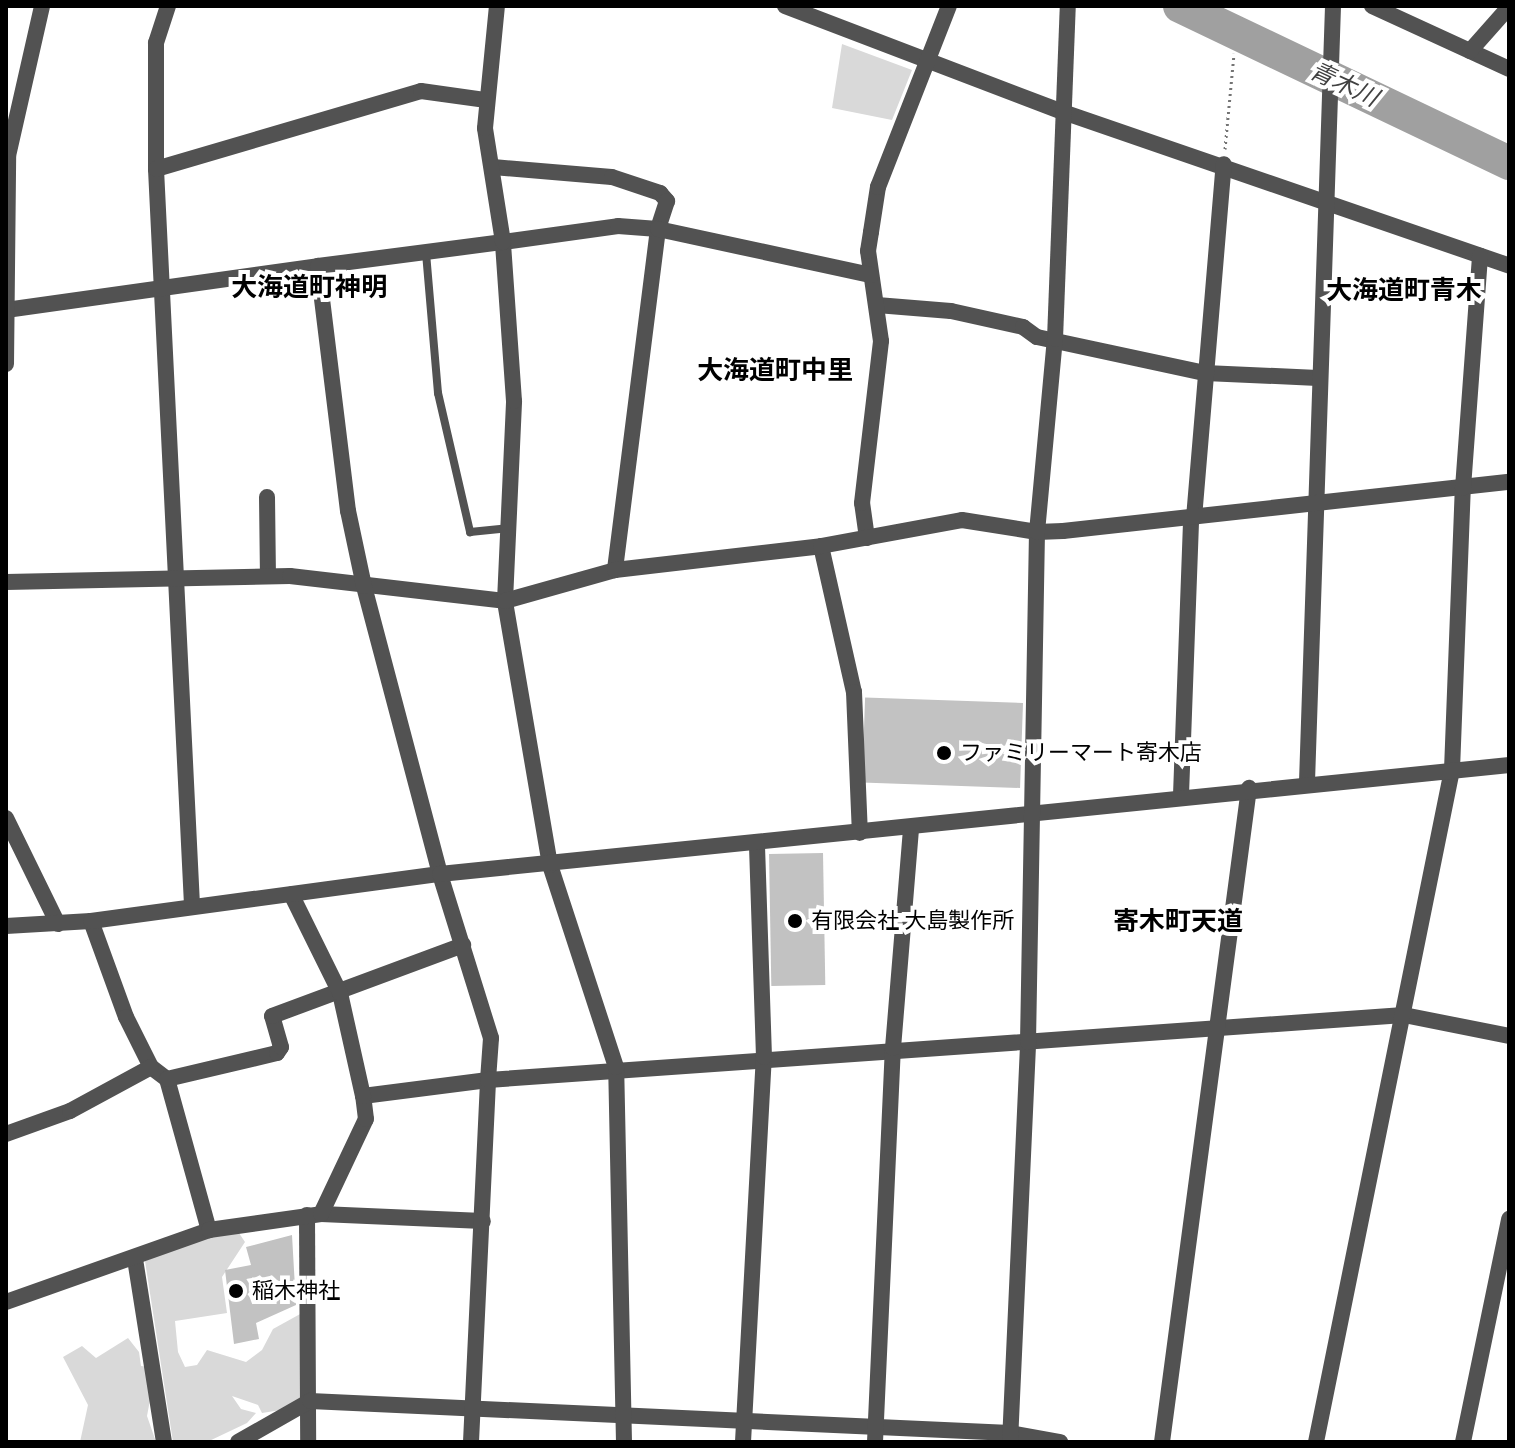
<!DOCTYPE html>
<meta charset="utf-8">
<style>
body{margin:0}
#map{position:relative;width:1515px;height:1448px;overflow:hidden;background:#fff;font-family:"Public Sans","Noto Sans JP",sans-serif}
div>[style]{position:absolute}
.green>*{inset:0;background:#d9d9d9}
.river>*{height:34px;margin:-17px;padding:0 17px;transform-origin:17px;border-radius:17px;background:#a0a0a0}
.building>*{inset:0;background:#c2c2c2;transform-origin:0 0}
.path>*{height:3px;margin-top:-1.5px;transform-origin:0;background:repeating-linear-gradient(90deg,#747474 0 2px,transparent 0 6px)}
.service>*{height:8px;margin:-4px;padding:0 4px;transform-origin:4px;border-radius:4px;background:#525252}
.minor>*{height:16px;margin:-8px;padding:0 8px;transform-origin:8px;border-radius:8px;background:#525252}
.tertiary>*{height:16px;margin:-8px;padding:0 8px;transform-origin:8px;border-radius:8px;background:#525252}
.dots>*{width:22px;height:22px;translate:-50% -50%;box-sizing:border-box;border:4px solid #fff;border-radius:50%}
span{translate:-50% -50%;white-space:nowrap;text-align:center;line-height:1.15;-webkit-text-stroke:8px #fff;paint-order:stroke}
.poi-label{font-size:22px;color:#000}
.left{translate:0 -50%;text-align:left}
.water-label{font-size:24px;color:#414141;font-style:italic}
.quarter-label{font-size:26px;color:#000;font-weight:700}
.frame{position:absolute;inset:0;border:8px solid #000;pointer-events:none}
</style>
<div id="map">
<div class="green">
<i style="clip-path:polygon(842px 44px,912px 70px,892px 120px,832px 108px)"></i>
<i style="clip-path:polygon(216px 1232px,239px 1233px,245px 1242px,222px 1277px,227px 1313px,175px 1321px,178px 1352px,185px 1367px,197px 1365px,207px 1350px,246px 1362px,262px 1350px,273px 1329px,302px 1313px,306px 1396px,281px 1410px,262px 1413px,258px 1405px,232px 1396px,241px 1409px,256px 1413px,247px 1423px,207px 1442px,173px 1442px,145px 1261px)"></i>
<i style="clip-path:polygon(128px 1338px,139px 1352px,141px 1366px,156px 1368px,147px 1416px,156px 1442px,80px 1442px,88px 1405px,63px 1357px,82px 1346px,96px 1358px)"></i>
</div>
<div class="river">
<i style="left:1180px;top:6px;width:365px;rotate:25.5deg"></i>
</div>
<div class="building">
<i style="left:1023px;top:703px;width:85px;height:158px;rotate:92deg"></i>
<i style="left:823px;top:853px;width:132px;height:54px;rotate:89deg"></i>
<i style="clip-path:polygon(292px 1235px,296px 1305px,256px 1323px,259px 1339px,234px 1344px,225px 1270px,251px 1265px,246px 1247px)"></i>
</div>
<div class="path">
<i style="left:1225px;top:149px;width:96px;rotate:-84.6deg"></i>
</div>
<div class="service">
<i style="left:426px;top:253px;width:141px;rotate:85.1deg"></i>
<i style="left:438px;top:393px;width:143px;rotate:77deg"></i>
<i style="left:470px;top:532px;width:40px;rotate:-5.7deg"></i>
</div>
<div class="minor">
<i style="left:168px;top:6px;width:39px;rotate:108deg"></i>
<i style="left:156px;top:43px;width:126px;rotate:90deg"></i>
<i style="left:156px;top:169px;width:736px;rotate:87.2deg"></i>
<i style="left:785px;top:6px;width:298px;rotate:20.9deg"></i>
<i style="left:1063px;top:112px;width:472px;rotate:19deg"></i>
<i style="left:1372px;top:6px;width:151px;rotate:24.7deg"></i>
<i style="left:1470px;top:51px;width:59px;rotate:-48.4deg"></i>
<i style="left:493px;top:167px;width:119px;rotate:4.8deg"></i>
<i style="left:612px;top:177px;width:51px;rotate:18.4deg"></i>
<i style="left:660px;top:193px;width:11px;rotate:49deg"></i>
<i style="left:667px;top:201px;width:29px;rotate:108deg"></i>
<i style="left:658px;top:229px;width:344px;rotate:97.2deg"></i>
<i style="left:156px;top:169px;width:276px;rotate:-16.4deg"></i>
<i style="left:421px;top:91px;width:66px;rotate:7.9deg"></i>
<i style="left:877px;top:305px;width:74px;rotate:4.6deg"></i>
<i style="left:951px;top:311px;width:74px;rotate:12.5deg"></i>
<i style="left:1023px;top:327px;width:17px;rotate:36deg"></i>
<i style="left:1037px;top:337px;width:172px;rotate:12.1deg"></i>
<i style="left:1205px;top:373px;width:113px;rotate:2.5deg"></i>
<i style="left:6px;top:310px;width:315px;rotate:-8deg"></i>
<i style="left:6px;top:364px;width:208px;rotate:-89.4deg"></i>
<i style="left:8px;top:156px;width:154px;rotate:-77.2deg"></i>
<i style="left:267px;top:497px;width:79px;rotate:89.3deg"></i>
<i style="left:1194px;top:518px;width:355px;rotate:-85.2deg"></i>
<i style="left:867px;top:538px;width:35px;rotate:-98deg"></i>
<i style="left:862px;top:503px;width:163px;rotate:-83.3deg"></i>
<i style="left:881px;top:341px;width:91px;rotate:-98.2deg"></i>
<i style="left:868px;top:251px;width:19px;rotate:-81deg"></i>
<i style="left:871px;top:232px;width:46px;rotate:-81.2deg"></i>
<i style="left:878px;top:187px;width:194px;rotate:-68.6deg"></i>
<i style="left:821px;top:546px;width:150px;rotate:77.3deg"></i>
<i style="left:854px;top:692px;width:141px;rotate:87.6deg"></i>
<i style="left:6px;top:582px;width:284px;rotate:-1.2deg"></i>
<i style="left:290px;top:576px;width:216px;rotate:6.6deg"></i>
<i style="left:505px;top:601px;width:200px;rotate:-87.4deg"></i>
<i style="left:514px;top:401px;width:159px;rotate:-94deg"></i>
<i style="left:503px;top:242px;width:116px;rotate:-7.9deg"></i>
<i style="left:618px;top:226px;width:40px;rotate:4.3deg"></i>
<i style="left:658px;top:229px;width:218px;rotate:12.2deg"></i>
<i style="left:1307px;top:782px;width:776px;rotate:-88.08deg"></i>
<i style="left:1181px;top:795px;width:277px;rotate:-87.9deg"></i>
<i style="left:6px;top:818px;width:118px;rotate:63.9deg"></i>
<i style="left:91px;top:921px;width:102px;rotate:70deg"></i>
<i style="left:126px;top:1017px;width:56px;rotate:63.4deg"></i>
<i style="left:151px;top:1067px;width:20px;rotate:37deg"></i>
<i style="left:167px;top:1079px;width:157px;rotate:74.5deg"></i>
<i style="left:167px;top:1079px;width:113px;rotate:-13.3deg"></i>
<i style="left:277px;top:1053px;width:7px;rotate:-56deg"></i>
<i style="left:281px;top:1047px;width:32px;rotate:-106deg"></i>
<i style="left:272px;top:1016px;width:204px;rotate:-20.4deg"></i>
<i style="left:363px;top:1096px;width:126px;rotate:-7.3deg"></i>
<i style="left:488px;top:1080px;width:42px;rotate:-85.9deg"></i>
<i style="left:491px;top:1038px;width:172px;rotate:-107.3deg"></i>
<i style="left:440px;top:874px;width:298px;rotate:-104.8deg"></i>
<i style="left:364px;top:586px;width:77px;rotate:-102deg"></i>
<i style="left:348px;top:511px;width:247px;rotate:-97deg"></i>
<i style="left:318px;top:266px;width:187px;rotate:-7.4deg"></i>
<i style="left:503px;top:242px;width:115px;rotate:-99deg"></i>
<i style="left:485px;top:128px;width:123px;rotate:-84.4deg"></i>
<i style="left:6px;top:1134px;width:68px;rotate:-19.8deg"></i>
<i style="left:70px;top:1111px;width:92px;rotate:-28.5deg"></i>
<i style="left:321px;top:1214px;width:162px;rotate:2.5deg"></i>
<i style="left:307px;top:1215px;width:227px;rotate:89.7deg"></i>
<i style="left:135px;top:1259px;width:185px;rotate:81deg"></i>
<i style="left:6px;top:1302px;width:215px;rotate:-19.5deg"></i>
<i style="left:209px;top:1230px;width:113px;rotate:-8.1deg"></i>
<i style="left:321px;top:1214px;width:105px;rotate:-64.7deg"></i>
<i style="left:366px;top:1119px;width:23px;rotate:-97deg"></i>
<i style="left:363px;top:1096px;width:106px;rotate:-102.6deg"></i>
<i style="left:340px;top:993px;width:110px;rotate:-116.3deg"></i>
<i style="left:238px;top:1442px;width:83px;rotate:-29.7deg"></i>
<i style="left:310px;top:1401px;width:701px;rotate:2.62deg"></i>
<i style="left:471px;top:1442px;width:362px;rotate:-87.3deg"></i>
<i style="left:488px;top:1080px;width:918px;rotate:-4.06deg"></i>
<i style="left:1404px;top:1015px;width:107px;rotate:11.3deg"></i>
<i style="left:624px;top:1442px;width:375px;rotate:-91.2deg"></i>
<i style="left:616px;top:1067px;width:213px;rotate:-108.1deg"></i>
<i style="left:550px;top:865px;width:268px;rotate:-99.7deg"></i>
<i style="left:505px;top:601px;width:114px;rotate:-15.7deg"></i>
<i style="left:615px;top:570px;width:207px;rotate:-6.6deg"></i>
<i style="left:821px;top:546px;width:143px;rotate:-10.4deg"></i>
<i style="left:962px;top:520px;width:76px;rotate:9.1deg"></i>
<i style="left:1037px;top:532px;width:26px;rotate:-2deg"></i>
<i style="left:1063px;top:531px;width:449px;rotate:-6.3deg"></i>
<i style="left:743px;top:1442px;width:386px;rotate:-86.9deg"></i>
<i style="left:764px;top:1057px;width:215px;rotate:-91.9deg"></i>
<i style="left:875px;top:1442px;width:394px;rotate:-87.4deg"></i>
<i style="left:893px;top:1048px;width:220px;rotate:-85.3deg"></i>
<i style="left:1162px;top:1442px;width:660px;rotate:-82.42deg"></i>
<i style="left:1316px;top:1442px;width:686px;rotate:-78.56deg"></i>
<i style="left:1452px;top:770px;width:282px;rotate:-87.8deg"></i>
<i style="left:1463px;top:488px;width:233px;rotate:-85.8deg"></i>
<i style="left:1463px;top:1442px;width:228px;rotate:-78.3deg"></i>
</div>
<div class="tertiary">
<i style="left:6px;top:926px;width:85px;rotate:-3.4deg"></i>
<i style="left:91px;top:921px;width:352px;rotate:-7.7deg"></i>
<i style="left:440px;top:874px;width:1075px;rotate:-5.82deg"></i>
<i style="left:1010px;top:1433px;width:51px;rotate:10.2deg"></i>
<i style="left:1010px;top:1442px;width:400px;rotate:-87.4deg"></i>
<i style="left:1028px;top:1042px;width:510px;rotate:-88.99deg"></i>
<i style="left:1037px;top:532px;width:194px;rotate:-84.7deg"></i>
<i style="left:1055px;top:339px;width:333px;rotate:-87.8deg"></i>
</div>
<div class="dots">
<i style="left:944px;top:753px;background:#000"></i>
<i style="left:795px;top:921px;background:#000"></i>
<i style="left:236px;top:1291px;background:#000"></i>
</div>
<div class="poi-label">
<span class="left" style="left:960px;top:753px">ファミリーマート寄木店</span>
<span class="left" style="left:811px;top:921px">有限会社 大島製作所</span>
<span class="left" style="left:252px;top:1291px">稲木神社</span>
</div>
<div class="water-label">
<span style="left:1344px;top:84px;rotate:25deg">青木川</span>
</div>
<div class="quarter-label">
<span style="left:309px;top:287px">大海道町神明</span>
<span style="left:1404px;top:290px">大海道町青木</span>
<span style="left:775px;top:370px">大海道町中里</span>
<span style="left:1178px;top:921px">寄木町天道</span>
</div>
<div class="frame"></div>
</div>
